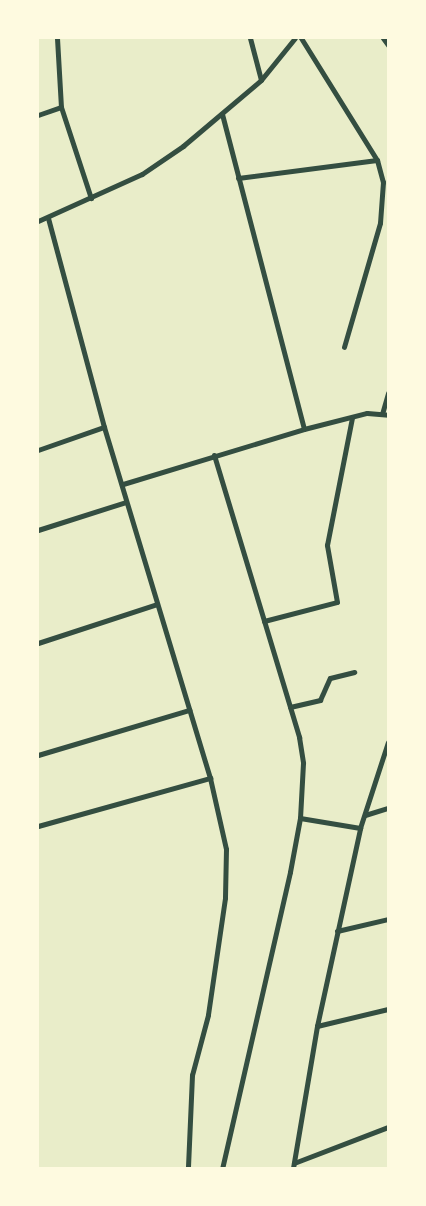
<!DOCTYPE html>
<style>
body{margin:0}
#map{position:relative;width:426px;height:1206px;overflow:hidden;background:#e9edc9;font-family:"Alegreya Sans",sans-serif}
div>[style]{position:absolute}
.minor>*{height:5px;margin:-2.5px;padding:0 2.5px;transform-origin:2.5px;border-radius:2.5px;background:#344e41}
span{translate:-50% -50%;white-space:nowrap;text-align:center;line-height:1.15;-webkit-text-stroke:4.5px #fefae0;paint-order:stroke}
.frame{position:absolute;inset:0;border:39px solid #fefae0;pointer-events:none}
</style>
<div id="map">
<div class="minor">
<i style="left:57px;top:38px;width:69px;rotate:86.7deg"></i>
<i style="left:61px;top:107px;width:96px;rotate:71.8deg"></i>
<i style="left:250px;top:38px;width:43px;rotate:75.3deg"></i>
<i style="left:301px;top:38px;width:144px;rotate:58.1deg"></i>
<i style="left:377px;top:160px;width:23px;rotate:75deg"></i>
<i style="left:383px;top:182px;width:41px;rotate:94.2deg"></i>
<i style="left:380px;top:223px;width:129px;rotate:106.2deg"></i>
<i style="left:383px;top:38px;width:9px;rotate:54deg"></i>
<i style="left:222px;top:114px;width:325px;rotate:75.4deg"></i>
<i style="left:38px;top:115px;width:24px;rotate:-19deg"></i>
<i style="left:238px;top:178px;width:140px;rotate:-7.4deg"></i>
<i style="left:48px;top:218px;width:216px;rotate:75deg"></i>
<i style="left:104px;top:427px;width:367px;rotate:73.2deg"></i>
<i style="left:210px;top:778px;width:73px;rotate:77.3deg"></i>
<i style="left:226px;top:849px;width:49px;rotate:91.2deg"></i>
<i style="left:225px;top:898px;width:118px;rotate:98.3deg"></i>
<i style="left:208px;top:1015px;width:62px;rotate:104.9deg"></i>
<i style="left:192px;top:1075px;width:93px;rotate:92.5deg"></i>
<i style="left:38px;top:221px;width:114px;rotate:-24.3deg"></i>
<i style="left:142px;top:174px;width:50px;rotate:-34.3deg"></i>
<i style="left:183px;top:146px;width:102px;rotate:-40.2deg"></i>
<i style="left:261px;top:80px;width:54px;rotate:-51deg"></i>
<i style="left:382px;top:414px;width:22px;rotate:-74deg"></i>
<i style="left:38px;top:450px;width:70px;rotate:-19.2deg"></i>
<i style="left:214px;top:455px;width:295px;rotate:73.2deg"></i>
<i style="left:299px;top:737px;width:26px;rotate:81deg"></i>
<i style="left:303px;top:763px;width:55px;rotate:93.1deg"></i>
<i style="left:300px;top:818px;width:55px;rotate:100.5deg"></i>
<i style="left:290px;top:872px;width:304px;rotate:102.9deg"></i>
<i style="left:123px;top:484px;width:189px;rotate:-16.9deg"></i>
<i style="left:304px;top:429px;width:65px;rotate:-14.3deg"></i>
<i style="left:367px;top:413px;width:21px;rotate:5deg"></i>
<i style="left:38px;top:530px;width:92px;rotate:-17.7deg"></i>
<i style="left:264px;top:621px;width:75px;rotate:-14.6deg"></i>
<i style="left:337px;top:602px;width:58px;rotate:-100deg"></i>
<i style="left:327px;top:545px;width:130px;rotate:-78.9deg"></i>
<i style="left:38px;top:643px;width:125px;rotate:-18.1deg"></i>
<i style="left:290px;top:707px;width:31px;rotate:-13deg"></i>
<i style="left:320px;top:700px;width:24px;rotate:-66deg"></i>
<i style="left:330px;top:678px;width:25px;rotate:-14deg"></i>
<i style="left:38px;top:755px;width:158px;rotate:-16.6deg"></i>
<i style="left:365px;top:815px;width:24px;rotate:-17deg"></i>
<i style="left:300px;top:818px;width:61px;rotate:9.5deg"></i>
<i style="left:38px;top:826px;width:179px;rotate:-15.6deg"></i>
<i style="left:337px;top:931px;width:52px;rotate:-13.2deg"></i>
<i style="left:317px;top:1026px;width:73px;rotate:-13.5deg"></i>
<i style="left:294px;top:1163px;width:101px;rotate:-21deg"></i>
<i style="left:293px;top:1168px;width:144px;rotate:-80.4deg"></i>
<i style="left:317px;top:1026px;width:203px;rotate:-77.7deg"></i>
<i style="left:360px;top:828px;width:90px;rotate:-72deg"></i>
</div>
<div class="frame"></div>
</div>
